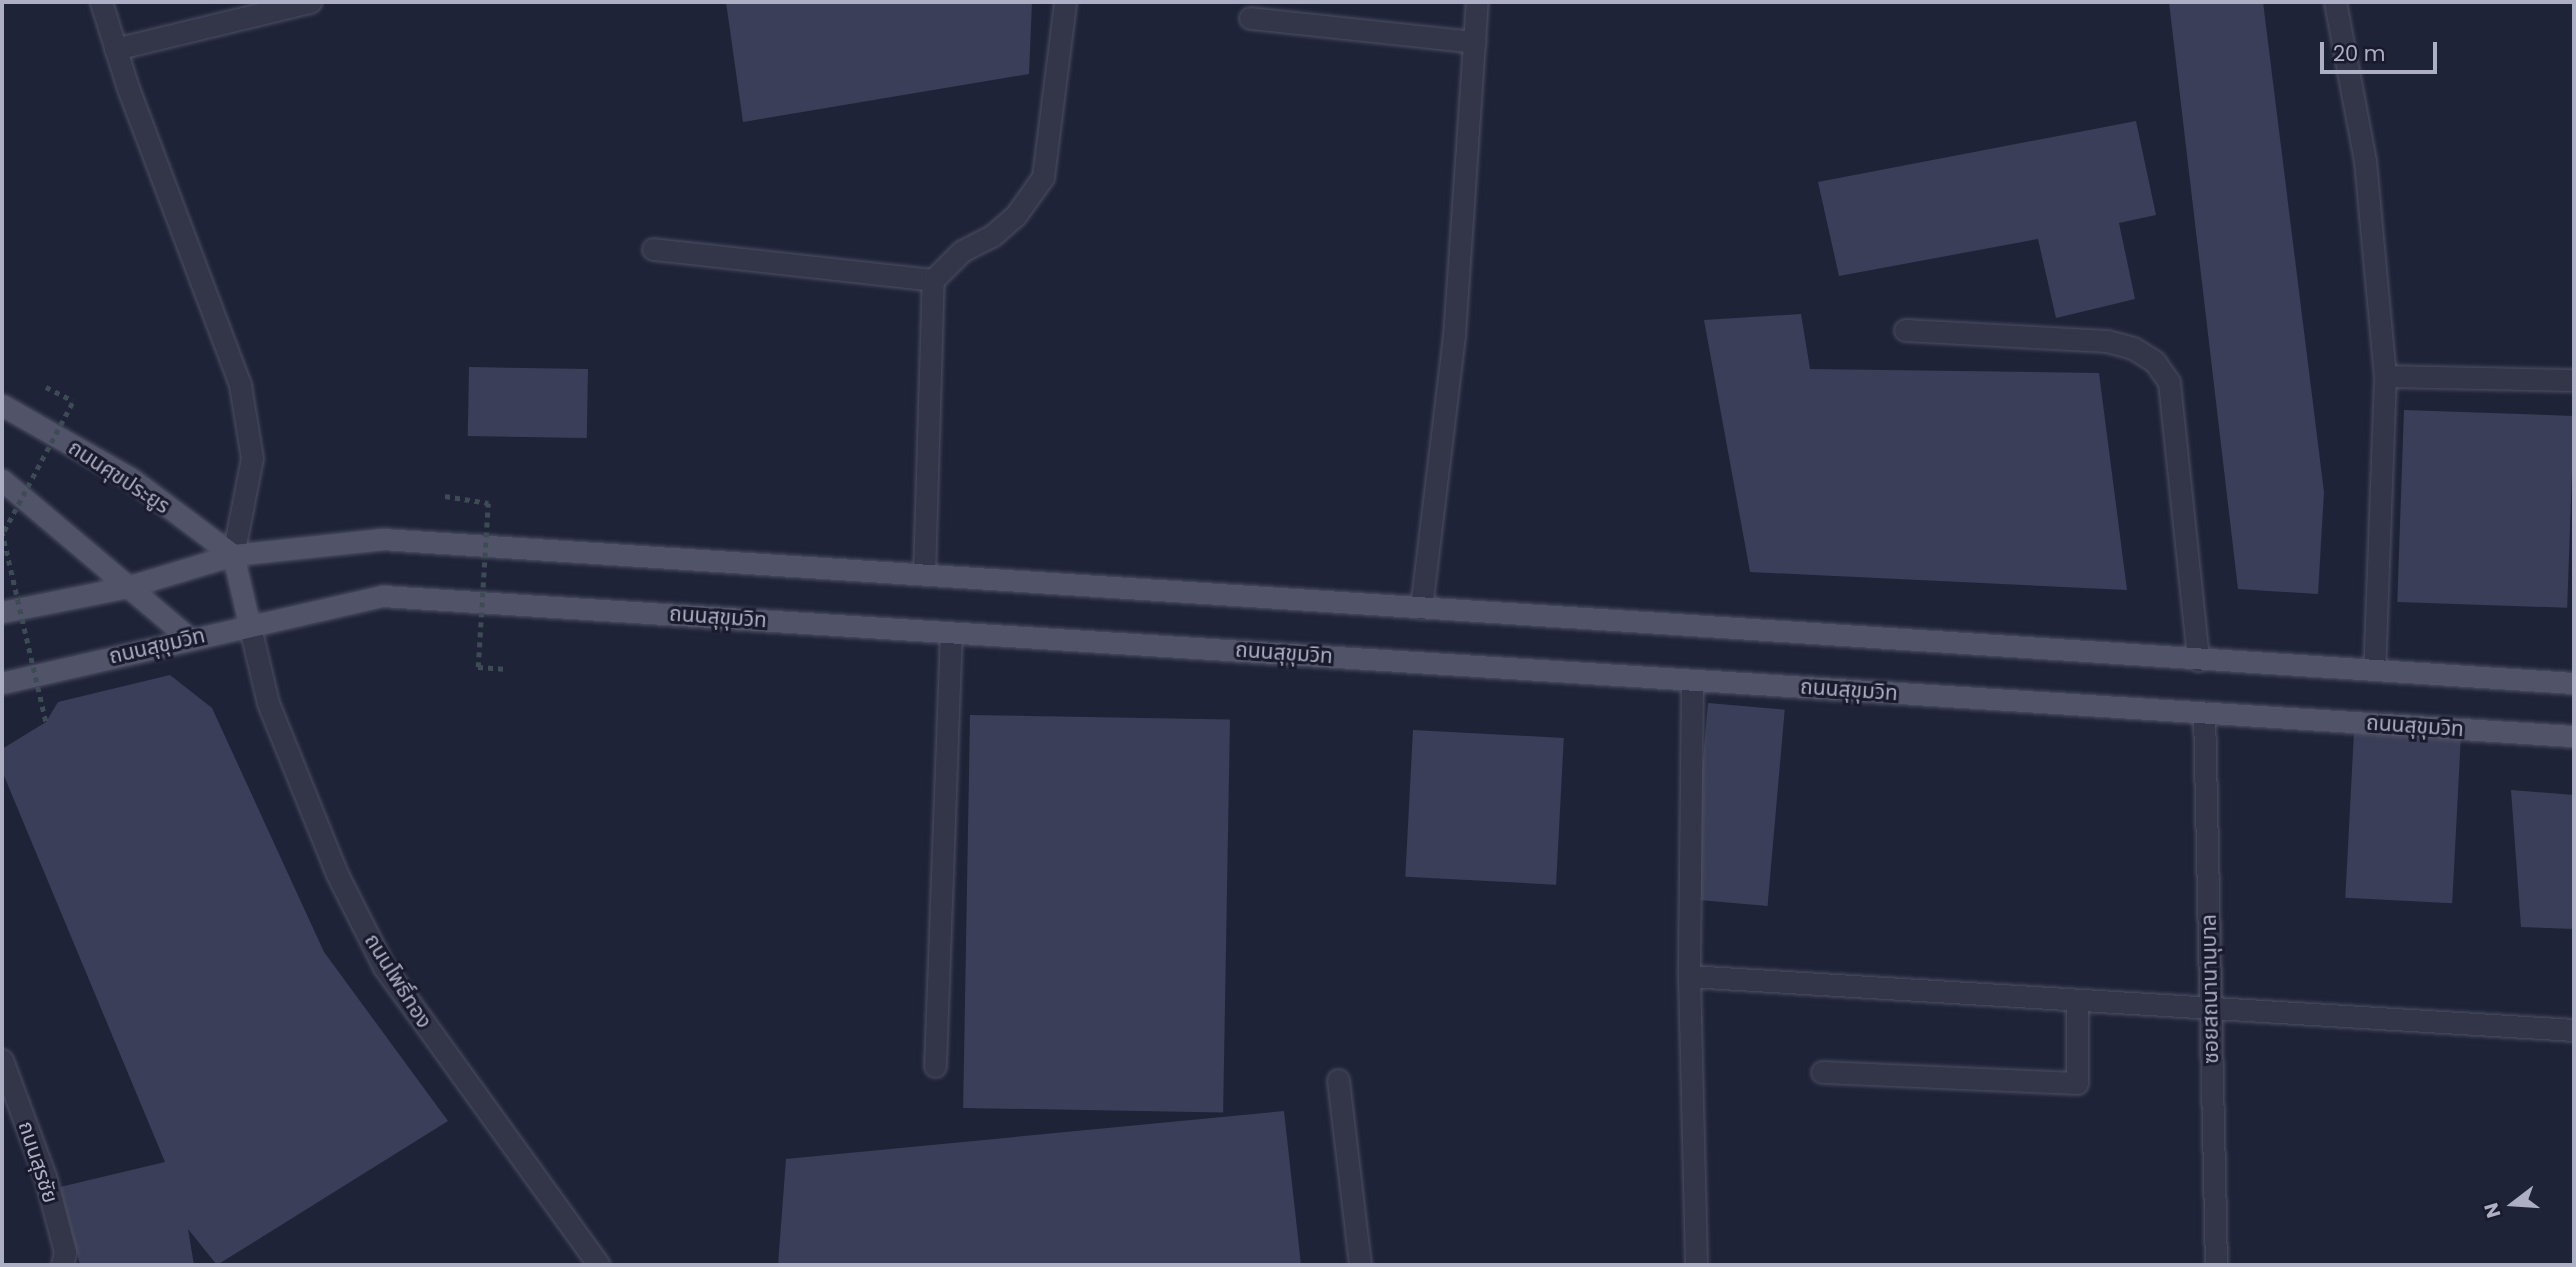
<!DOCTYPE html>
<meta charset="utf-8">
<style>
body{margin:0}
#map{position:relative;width:2576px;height:1267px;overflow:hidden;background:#1f2338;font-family:Poppins,"Noto Sans Thai",sans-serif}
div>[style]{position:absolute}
.building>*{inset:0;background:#3b3e58;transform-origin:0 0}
.path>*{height:4.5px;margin-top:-2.25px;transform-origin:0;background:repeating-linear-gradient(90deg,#3c4b54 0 5px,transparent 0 10px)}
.roads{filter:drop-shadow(0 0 2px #4d5063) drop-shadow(0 0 2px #4d5063)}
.minor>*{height:21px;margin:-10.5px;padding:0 10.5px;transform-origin:10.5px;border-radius:10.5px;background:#333549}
.major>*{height:21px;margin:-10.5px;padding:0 10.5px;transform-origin:10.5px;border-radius:10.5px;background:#515469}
.path-bridge>*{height:4.5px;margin-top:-2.25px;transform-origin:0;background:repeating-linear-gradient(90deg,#3c4b54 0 5px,transparent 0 10px)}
span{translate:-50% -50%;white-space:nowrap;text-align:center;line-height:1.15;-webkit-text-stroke:6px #191b2d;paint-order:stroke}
.street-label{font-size:21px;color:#adafc5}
.frame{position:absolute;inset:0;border:4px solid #adafc5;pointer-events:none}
.north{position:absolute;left:2478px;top:1169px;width:70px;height:70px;-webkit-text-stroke:5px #191b2d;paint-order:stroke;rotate:253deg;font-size:19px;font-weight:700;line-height:28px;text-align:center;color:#adafc5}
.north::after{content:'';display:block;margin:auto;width:24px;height:32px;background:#adafc5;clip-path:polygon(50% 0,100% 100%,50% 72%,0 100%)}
.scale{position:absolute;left:2320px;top:42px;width:117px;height:32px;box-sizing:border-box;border:4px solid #adafc5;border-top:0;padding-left:9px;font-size:21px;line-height:24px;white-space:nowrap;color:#adafc5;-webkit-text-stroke:5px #191b2d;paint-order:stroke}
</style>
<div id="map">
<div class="building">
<i style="clip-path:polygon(726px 2px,1032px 2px,1029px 74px,743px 122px)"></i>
<i style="clip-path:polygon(2169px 2px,2263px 2px,2324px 492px,2318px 594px,2238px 589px)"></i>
<i style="clip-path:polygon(2136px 121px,2156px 215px,2119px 223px,2135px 299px,2056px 318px,2038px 239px,1839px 276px,1818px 182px)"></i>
<i style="clip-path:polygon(1801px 314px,1810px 369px,2099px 373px,2127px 590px,1750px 572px,1704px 320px)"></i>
<i style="left:469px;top:367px;width:119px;height:69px;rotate:1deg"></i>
<i style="left:2404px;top:410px;width:170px;height:192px;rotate:2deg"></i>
<i style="clip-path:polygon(170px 675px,212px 708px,324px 952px,448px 1121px,217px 1265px,188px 1229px,194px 1265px,80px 1265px,60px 1187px,165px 1162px,2px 771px,2px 749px,46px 722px,58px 702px)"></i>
<i style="left:1708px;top:703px;width:77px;height:197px;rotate:5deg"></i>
<i style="left:970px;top:715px;width:260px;height:393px;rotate:1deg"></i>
<i style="left:1413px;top:730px;width:151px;height:147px;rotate:3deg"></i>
<i style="left:2354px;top:732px;width:107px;height:166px;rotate:3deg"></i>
<i style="clip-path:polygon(2511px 790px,2574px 795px,2574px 929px,2521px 927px)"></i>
<i style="clip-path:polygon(1284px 1111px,1301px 1265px,778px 1265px,786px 1159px)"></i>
</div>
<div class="path">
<i style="left:46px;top:387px;width:30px;rotate:27deg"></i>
<i style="left:445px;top:496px;width:44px;rotate:9.2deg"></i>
<i style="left:478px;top:667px;width:29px;rotate:4deg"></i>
</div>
<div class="roads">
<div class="minor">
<i style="left:101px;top:2px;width:90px;rotate:72.6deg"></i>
<i style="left:128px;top:88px;width:317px;rotate:69.3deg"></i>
<i style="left:240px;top:385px;width:74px;rotate:80.7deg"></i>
<i style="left:252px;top:458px;width:99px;rotate:101.1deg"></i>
<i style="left:2335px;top:2px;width:162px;rotate:79.3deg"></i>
<i style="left:2365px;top:161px;width:216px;rotate:84.7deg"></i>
<i style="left:2385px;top:376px;width:294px;rotate:92.1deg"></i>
<i style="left:1250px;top:18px;width:226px;rotate:6.1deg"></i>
<i style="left:115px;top:49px;width:201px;rotate:-13.6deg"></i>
<i style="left:653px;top:249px;width:282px;rotate:6.3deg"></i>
<i style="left:1905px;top:330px;width:202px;rotate:3.1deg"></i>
<i style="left:2107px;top:341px;width:27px;rotate:15deg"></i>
<i style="left:2133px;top:348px;width:26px;rotate:32deg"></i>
<i style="left:2155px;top:362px;width:24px;rotate:55deg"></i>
<i style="left:2169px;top:382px;width:280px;rotate:84deg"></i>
<i style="left:2385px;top:376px;width:189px;rotate:1.2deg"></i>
<i style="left:924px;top:575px;width:295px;rotate:-88.3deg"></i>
<i style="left:933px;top:280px;width:41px;rotate:-45deg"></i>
<i style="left:962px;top:251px;width:35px;rotate:-27deg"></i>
<i style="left:993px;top:235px;width:30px;rotate:-41deg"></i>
<i style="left:1016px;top:215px;width:47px;rotate:-54.6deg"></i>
<i style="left:1043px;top:177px;width:176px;rotate:-82.8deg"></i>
<i style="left:1421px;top:608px;width:274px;rotate:-83.1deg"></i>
<i style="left:1454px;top:336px;width:335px;rotate:-86.1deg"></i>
<i style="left:249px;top:623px;width:82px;rotate:76.6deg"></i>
<i style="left:268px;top:703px;width:184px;rotate:68deg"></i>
<i style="left:337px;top:874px;width:104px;rotate:63.2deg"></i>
<i style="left:384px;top:967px;width:367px;rotate:54.2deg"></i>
<i style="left:1692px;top:680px;width:296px;rotate:90.6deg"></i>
<i style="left:1689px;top:976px;width:289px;rotate:88.6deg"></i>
<i style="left:2204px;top:712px;width:553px;rotate:88.76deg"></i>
<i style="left:1689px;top:976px;width:887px;rotate:3.49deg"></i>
<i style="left:2px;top:1060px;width:124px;rotate:69.7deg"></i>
<i style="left:45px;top:1176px;width:79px;rotate:75.3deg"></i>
<i style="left:65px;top:1252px;width:13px;rotate:103deg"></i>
<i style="left:935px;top:1066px;width:434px;rotate:-87.9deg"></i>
<i style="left:1822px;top:1072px;width:255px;rotate:2.5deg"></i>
<i style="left:2077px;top:1083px;width:81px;rotate:-90deg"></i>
<i style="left:1338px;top:1080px;width:186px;rotate:83.2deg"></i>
</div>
<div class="major">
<i style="left:2px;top:405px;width:147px;rotate:29.7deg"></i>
<i style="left:130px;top:478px;width:129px;rotate:36.8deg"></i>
<i style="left:2px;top:480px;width:245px;rotate:40.2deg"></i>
<i style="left:233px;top:555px;width:70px;rotate:76.8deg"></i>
<i style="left:2px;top:612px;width:127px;rotate:-11.3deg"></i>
<i style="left:127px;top:587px;width:111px;rotate:-16.8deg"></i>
<i style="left:233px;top:555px;width:150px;rotate:-6.1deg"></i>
<i style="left:382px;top:539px;width:2197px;rotate:3.76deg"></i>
<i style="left:2px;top:683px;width:391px;rotate:-12.9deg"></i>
<i style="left:383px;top:596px;width:2195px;rotate:3.66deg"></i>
</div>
</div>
<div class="path-bridge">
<i style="left:2px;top:531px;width:196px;rotate:77deg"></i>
<i style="left:4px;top:531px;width:147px;rotate:-62deg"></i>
<i style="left:478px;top:667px;width:164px;rotate:-86.5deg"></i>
</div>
<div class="street-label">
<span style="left:119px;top:477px;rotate:33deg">ถนนศุขประยูร</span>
<span style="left:718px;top:617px;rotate:4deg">ถนนสุขุมวิท</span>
<span style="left:157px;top:646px;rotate:-13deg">ถนนสุขุมวิท</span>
<span style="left:1284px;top:653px;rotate:4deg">ถนนสุขุมวิท</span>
<span style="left:1849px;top:690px;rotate:4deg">ถนนสุขุมวิท</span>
<span style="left:2415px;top:726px;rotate:4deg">ถนนสุขุมวิท</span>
<span style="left:398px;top:981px;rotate:58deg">ถนนโพธิ์ทอง</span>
<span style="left:2210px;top:989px;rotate:-91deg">ซอยสถนานานุบาล</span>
<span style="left:38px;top:1162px;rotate:72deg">ถนนสุรชัย</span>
</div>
<div class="frame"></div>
<div class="north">N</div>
<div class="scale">20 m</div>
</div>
